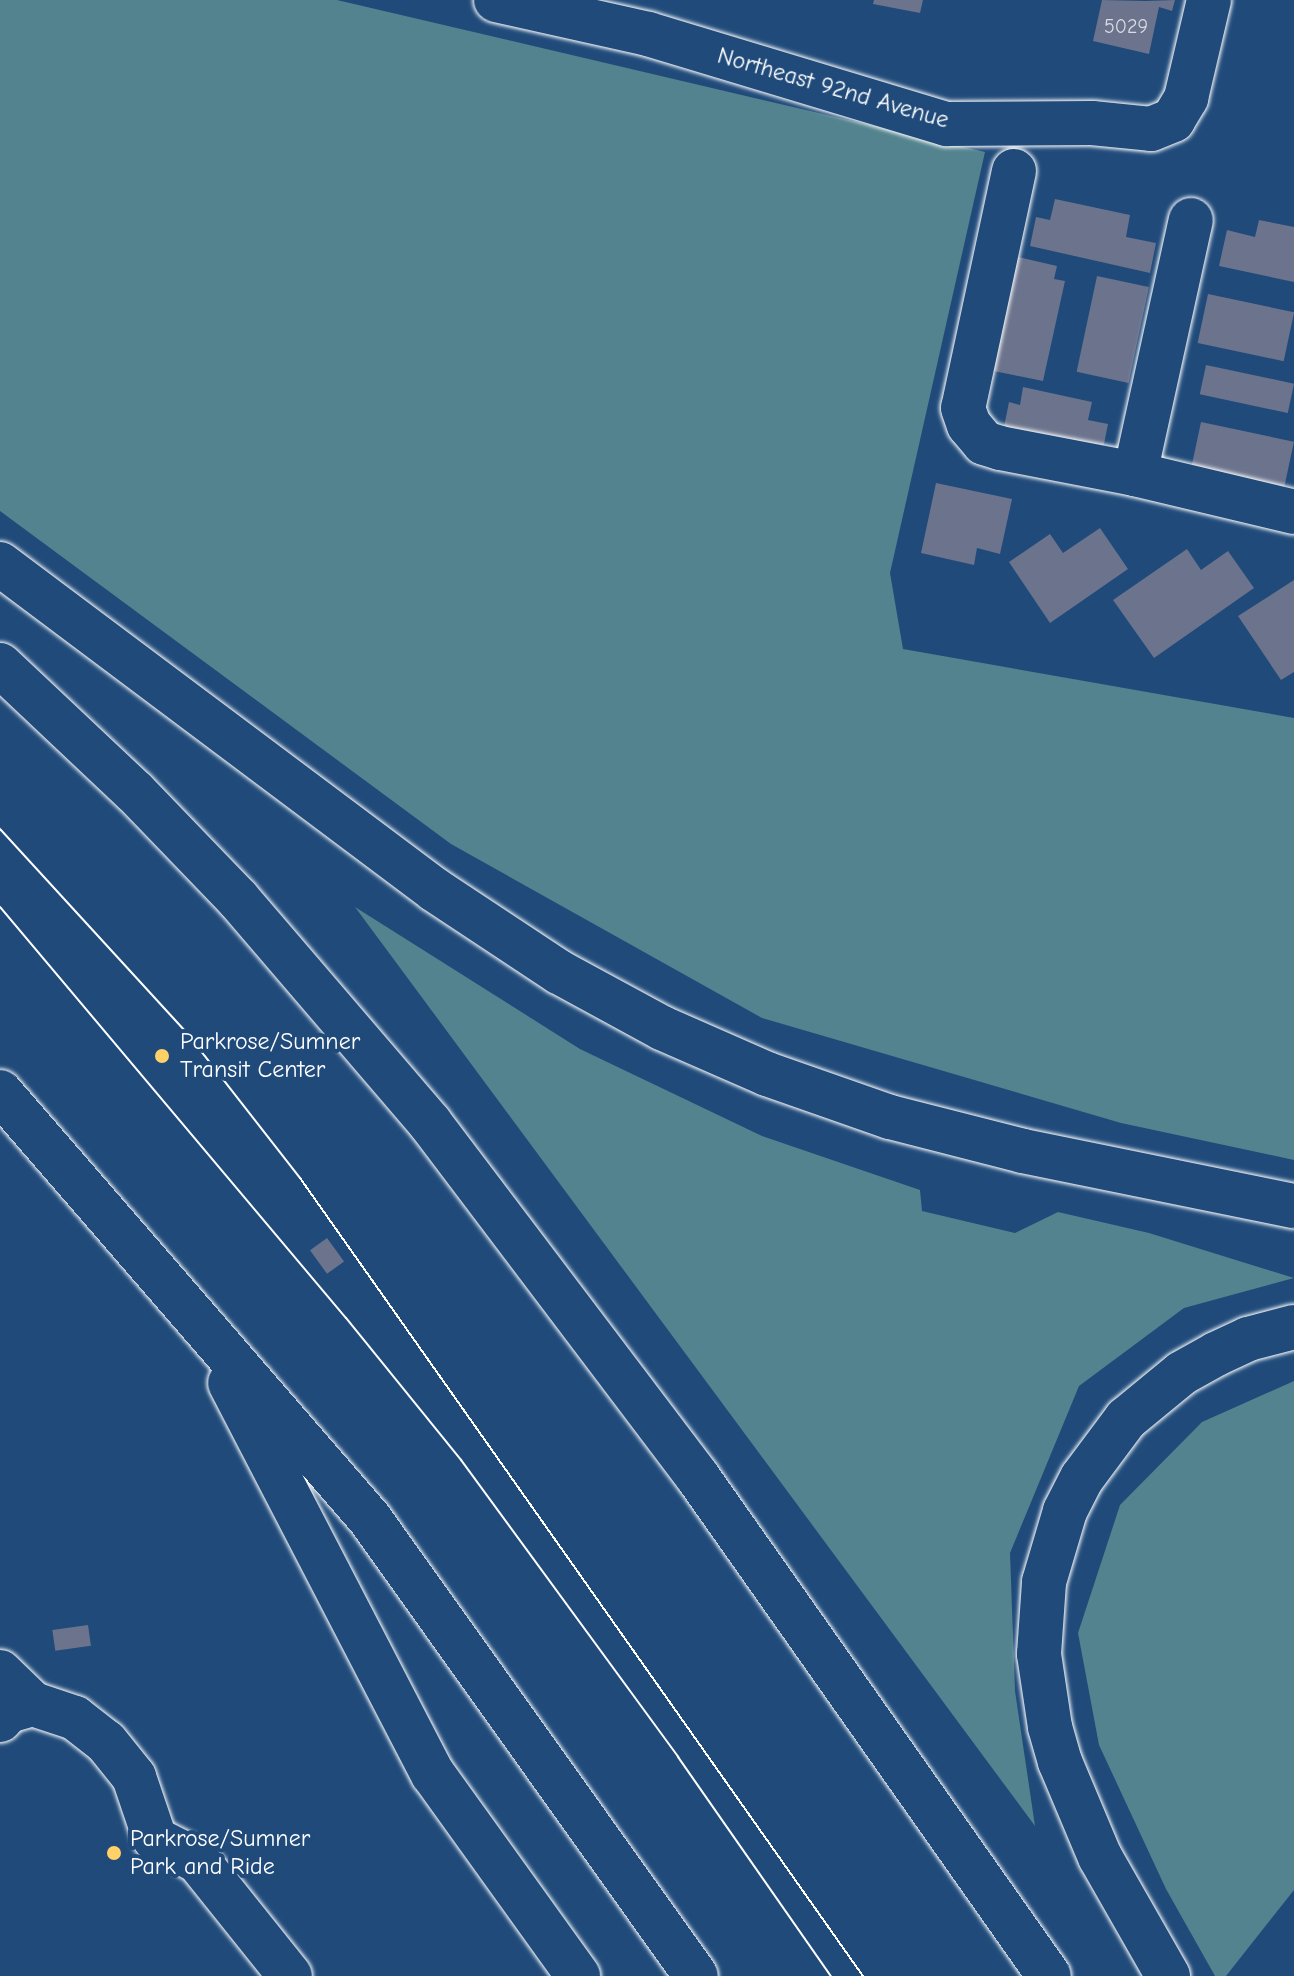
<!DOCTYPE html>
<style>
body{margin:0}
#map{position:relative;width:1294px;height:1976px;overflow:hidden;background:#1f4a7a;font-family:"Comic Neue",sans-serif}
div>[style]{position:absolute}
.green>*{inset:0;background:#52838e}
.building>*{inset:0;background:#6b738d;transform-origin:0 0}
.roads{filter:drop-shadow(0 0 2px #fff) drop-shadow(0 0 2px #fff)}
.minor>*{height:44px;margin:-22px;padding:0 22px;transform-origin:22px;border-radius:22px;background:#1f4a7a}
.highway>*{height:44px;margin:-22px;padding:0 22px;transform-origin:22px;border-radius:22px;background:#1f4a7a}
.tram>*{height:2px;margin:-1px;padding:0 1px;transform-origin:1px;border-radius:1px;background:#fff}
.dots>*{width:22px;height:22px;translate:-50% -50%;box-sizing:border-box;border:4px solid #1f4a7a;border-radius:50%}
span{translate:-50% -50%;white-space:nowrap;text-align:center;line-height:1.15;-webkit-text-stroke:8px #1f4a7a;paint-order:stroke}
.number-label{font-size:20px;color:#dadce2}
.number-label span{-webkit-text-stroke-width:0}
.street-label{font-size:24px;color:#fff}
.poi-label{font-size:24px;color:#fff}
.left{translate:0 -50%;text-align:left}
</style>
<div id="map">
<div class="green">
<i style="clip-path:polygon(0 0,337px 0,985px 152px,890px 573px,903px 649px,1294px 718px,1294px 1160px,1121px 1123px,762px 1018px,451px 844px,0 511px)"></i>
<i style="clip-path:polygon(355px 907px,580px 1049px,762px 1136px,920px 1190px,922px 1211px,1015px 1233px,1058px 1212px,1149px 1233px,1294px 1278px,1184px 1308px,1079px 1386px,1010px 1553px,1015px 1691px,1035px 1826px)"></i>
<i style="clip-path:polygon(1294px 1381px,1294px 1890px,1226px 1976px,1215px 1976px,1166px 1889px,1099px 1745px,1078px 1633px,1120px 1505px,1202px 1422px)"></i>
</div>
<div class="building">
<i style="clip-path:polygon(874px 0,923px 0,920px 13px,873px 4px)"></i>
<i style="clip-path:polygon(1102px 0,1145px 1px,1175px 0,1172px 11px,1159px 7px,1149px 54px,1093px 41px)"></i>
<i style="clip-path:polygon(1055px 199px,1130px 215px,1126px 237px,1156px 243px,1150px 273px,1030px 246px,1036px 217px,1050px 220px)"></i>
<i style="clip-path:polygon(1259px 220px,1294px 227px,1294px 282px,1219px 266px,1227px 230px,1255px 237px)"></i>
<i style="clip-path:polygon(1014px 256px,1057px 266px,1054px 279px,1065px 281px,1043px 381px,989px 370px)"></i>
<i style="left:1097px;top:276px;width:53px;height:98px;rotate:12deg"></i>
<i style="left:1208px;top:294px;width:88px;height:50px;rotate:12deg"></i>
<i style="left:1206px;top:365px;width:90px;height:30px;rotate:12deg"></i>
<i style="clip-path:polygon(1023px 387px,1092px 402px,1088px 420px,1108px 424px,1102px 454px,1003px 432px,1009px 402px,1020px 405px)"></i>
<i style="left:1201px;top:422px;width:95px;height:52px;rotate:12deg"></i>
<i style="clip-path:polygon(936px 483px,1012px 499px,1000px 554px,977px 548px,974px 565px,921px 553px)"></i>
<i style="clip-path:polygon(1100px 528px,1128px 569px,1050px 623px,1009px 562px,1050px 534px,1063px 553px)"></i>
<i style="clip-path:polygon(1187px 549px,1201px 570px,1228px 551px,1254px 588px,1154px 658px,1113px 600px)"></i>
<i style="clip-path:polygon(1294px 580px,1294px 672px,1281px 680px,1238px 616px)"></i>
<i style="left:327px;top:1238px;width:29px;height:21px;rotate:54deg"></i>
<i style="left:88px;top:1625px;width:21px;height:36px;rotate:82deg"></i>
</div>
<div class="roads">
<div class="minor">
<i style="left:496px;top:0;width:156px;rotate:12.6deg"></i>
<i style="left:648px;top:34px;width:312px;rotate:16.8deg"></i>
<i style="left:947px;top:124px;width:145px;rotate:-0.4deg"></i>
<i style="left:1092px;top:123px;width:59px;rotate:5.8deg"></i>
<i style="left:1151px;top:129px;width:24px;rotate:-22deg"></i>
<i style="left:1173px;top:120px;width:26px;rotate:-59deg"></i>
<i style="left:1186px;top:98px;width:101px;rotate:-76.8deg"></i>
<i style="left:1014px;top:171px;width:242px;rotate:102.1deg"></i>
<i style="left:963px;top:408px;width:18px;rotate:71deg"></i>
<i style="left:969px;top:425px;width:23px;rotate:50deg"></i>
<i style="left:984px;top:443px;width:17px;rotate:17deg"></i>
<i style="left:1000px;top:448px;width:137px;rotate:10.9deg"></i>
<i style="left:1135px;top:474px;width:163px;rotate:13.4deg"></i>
<i style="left:1135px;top:474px;width:260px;rotate:-77.6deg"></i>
<i style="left:0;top:1672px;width:46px;rotate:44.1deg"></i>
<i style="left:0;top:1720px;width:12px;rotate:-48deg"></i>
<i style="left:8px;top:1711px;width:26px;rotate:-16deg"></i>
<i style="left:33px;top:1704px;width:44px;rotate:18.4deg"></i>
<i style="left:75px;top:1718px;width:39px;rotate:38deg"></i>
<i style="left:106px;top:1742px;width:45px;rotate:51.3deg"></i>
<i style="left:134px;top:1777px;width:65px;rotate:71.3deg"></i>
<i style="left:155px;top:1839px;width:48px;rotate:27.1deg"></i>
<i style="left:198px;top:1861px;width:147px;rotate:51.3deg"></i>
</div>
<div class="highway">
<i style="left:0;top:564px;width:544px;rotate:36.85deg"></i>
<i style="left:435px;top:890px;width:149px;rotate:33.5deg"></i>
<i style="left:559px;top:972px;width:117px;rotate:28.5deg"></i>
<i style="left:662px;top:1028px;width:115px;rotate:23.7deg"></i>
<i style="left:767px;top:1074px;width:130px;rotate:19.3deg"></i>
<i style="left:890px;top:1117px;width:137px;rotate:14.3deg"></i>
<i style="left:1023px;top:1151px;width:277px;rotate:11.5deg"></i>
<i style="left:0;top:665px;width:185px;rotate:43.3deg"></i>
<i style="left:135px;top:792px;width:149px;rotate:46.1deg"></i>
<i style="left:238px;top:899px;width:295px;rotate:49.4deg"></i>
<i style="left:430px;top:1123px;width:443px;rotate:52.9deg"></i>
<i style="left:697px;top:1476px;width:611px;rotate:54.85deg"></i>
<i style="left:0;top:1092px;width:565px;rotate:49.09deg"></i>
<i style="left:370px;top:1519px;width:561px;rotate:54.5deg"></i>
<i style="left:230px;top:1383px;width:441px;rotate:62.6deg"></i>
<i style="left:433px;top:1774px;width:249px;rotate:54.3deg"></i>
<i style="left:1168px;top:1976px;width:137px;rotate:-119.7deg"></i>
<i style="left:1100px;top:1857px;width:103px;rotate:-112.8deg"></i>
<i style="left:1060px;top:1762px;width:36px;rotate:-106deg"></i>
<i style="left:1050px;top:1727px;width:74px;rotate:-98.6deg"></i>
<i style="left:1039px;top:1654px;width:72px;rotate:-86deg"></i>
<i style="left:1044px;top:1582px;width:74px;rotate:-73.5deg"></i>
<i style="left:1065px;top:1511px;width:37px;rotate:-63deg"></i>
<i style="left:1082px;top:1478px;width:74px;rotate:-53.3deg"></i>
<i style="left:1126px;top:1419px;width:72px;rotate:-39.4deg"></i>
<i style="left:1182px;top:1373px;width:39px;rotate:-29deg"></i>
<i style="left:1216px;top:1354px;width:35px;rotate:-25deg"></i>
<i style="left:1248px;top:1339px;width:48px;rotate:-14.6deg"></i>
</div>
</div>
<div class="tram">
<i style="left:0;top:829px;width:275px;rotate:47.5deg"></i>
<i style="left:186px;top:1032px;width:185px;rotate:52deg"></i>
<i style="left:300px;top:1178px;width:977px;rotate:54.8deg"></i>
<i style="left:0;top:907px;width:537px;rotate:49.91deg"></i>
<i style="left:346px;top:1318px;width:183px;rotate:51deg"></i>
<i style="left:461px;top:1460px;width:368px;rotate:53.8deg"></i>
<i style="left:678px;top:1757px;width:267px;rotate:55.1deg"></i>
</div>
<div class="dots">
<i style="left:162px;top:1056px;background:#ffd166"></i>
<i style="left:114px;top:1853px;background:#ffd166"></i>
</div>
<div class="number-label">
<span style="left:1126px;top:26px">5029</span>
</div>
<div class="street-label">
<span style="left:833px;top:88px;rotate:16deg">Northeast 92nd Avenue</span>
</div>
<div class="poi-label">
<span class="left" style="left:180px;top:1056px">Parkrose/Sumner<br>Transit Center</span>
<span class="left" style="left:130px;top:1853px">Parkrose/Sumner<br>Park and Ride</span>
</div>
</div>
